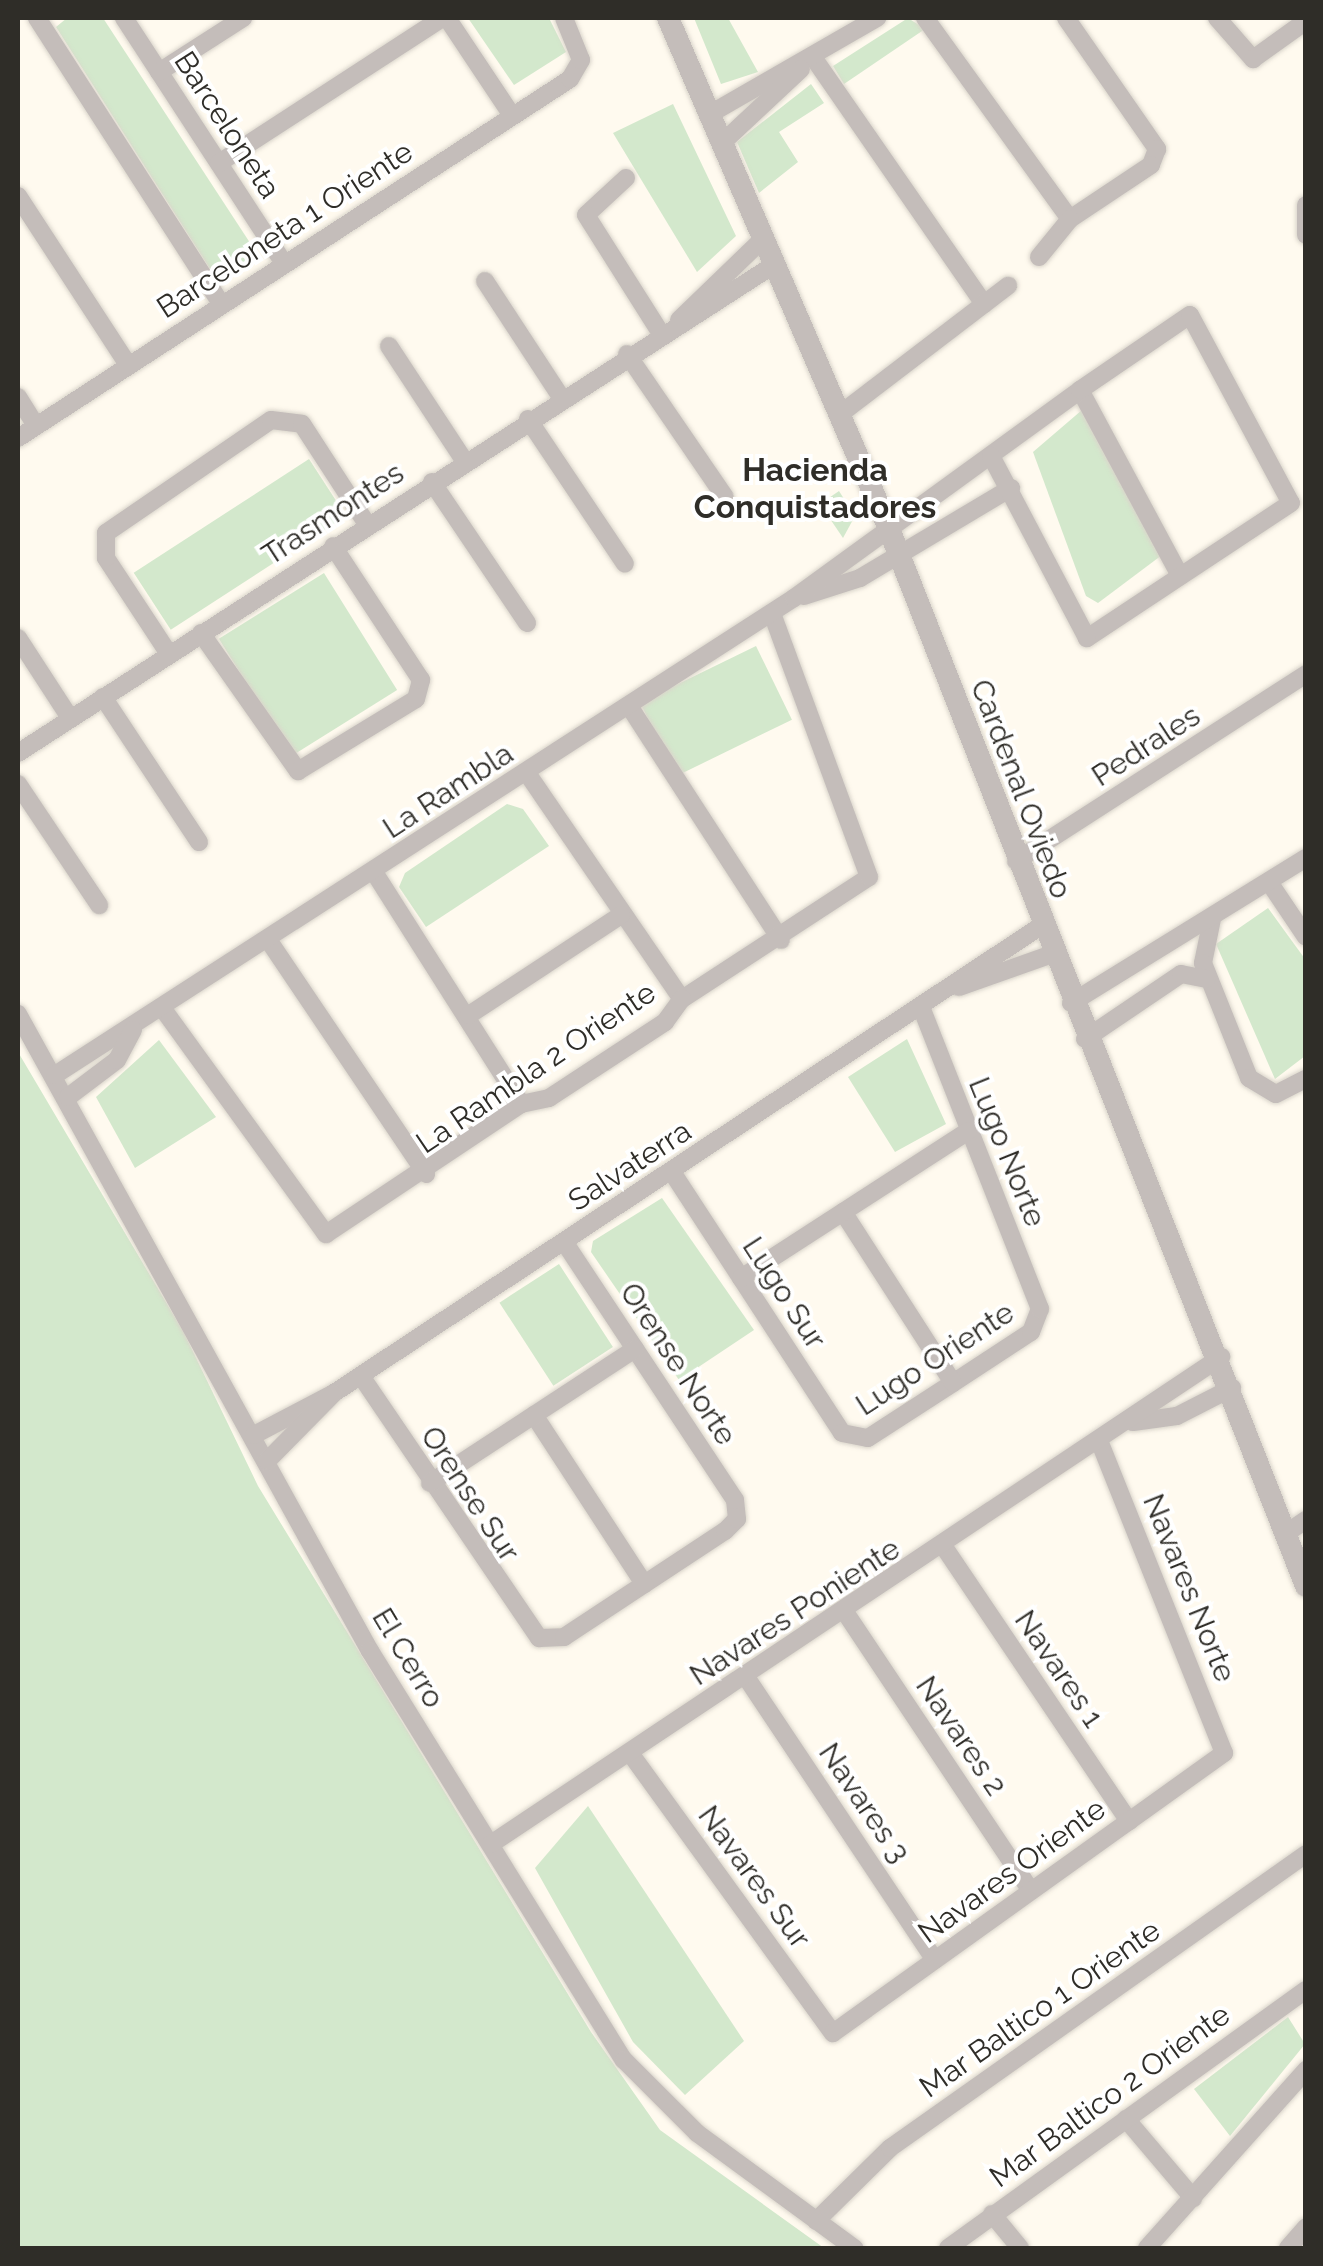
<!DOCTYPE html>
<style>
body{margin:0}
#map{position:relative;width:1323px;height:2266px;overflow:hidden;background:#fffaef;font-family:Raleway,sans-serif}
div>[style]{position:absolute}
.green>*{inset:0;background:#d3e8cc;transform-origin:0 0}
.roads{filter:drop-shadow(0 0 2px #dad5cb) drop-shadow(0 0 2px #dad5cb)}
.minor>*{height:18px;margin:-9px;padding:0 9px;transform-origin:9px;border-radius:9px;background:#c4bdba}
.tertiary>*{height:22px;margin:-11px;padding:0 11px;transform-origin:11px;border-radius:11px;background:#c4bdba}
span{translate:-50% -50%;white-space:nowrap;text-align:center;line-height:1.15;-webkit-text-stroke:8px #fff;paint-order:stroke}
.street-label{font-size:30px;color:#2f2d28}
.neighbourhood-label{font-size:32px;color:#2f2d28;font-weight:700}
.frame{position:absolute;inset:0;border:20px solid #2f2d28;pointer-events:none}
</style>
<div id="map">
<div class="green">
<i style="clip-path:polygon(67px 18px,103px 18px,256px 252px,252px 261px,219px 283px,56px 27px)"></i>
<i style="clip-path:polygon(468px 18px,549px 18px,566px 52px,514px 85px)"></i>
<i style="clip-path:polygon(694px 18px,728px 18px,758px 72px,721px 84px)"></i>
<i style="clip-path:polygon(908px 18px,925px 29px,844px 84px,833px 66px)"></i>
<i style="clip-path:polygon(811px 84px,824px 103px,779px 132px,798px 162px,759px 193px,737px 142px)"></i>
<i style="clip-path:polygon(673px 104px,736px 236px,697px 272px,613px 133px)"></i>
<i style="clip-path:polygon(1082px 410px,1162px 555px,1098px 603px,1086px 596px,1033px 452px)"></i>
<i style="left:309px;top:459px;width:68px;height:209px;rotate:57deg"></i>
<i style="clip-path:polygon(839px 491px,855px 516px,843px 538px,820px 504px)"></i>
<i style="left:324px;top:573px;width:138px;height:124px;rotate:58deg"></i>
<i style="left:756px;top:646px;width:82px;height:129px;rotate:64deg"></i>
<i style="clip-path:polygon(507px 804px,523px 809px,549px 846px,426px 927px,399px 887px,405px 873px)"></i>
<i style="clip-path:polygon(1268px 908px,1305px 959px,1305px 1056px,1275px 1079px,1216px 944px)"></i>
<i style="clip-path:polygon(907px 1039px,946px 1124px,895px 1152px,848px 1077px)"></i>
<i style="clip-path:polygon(159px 1040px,216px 1117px,135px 1168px,96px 1097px)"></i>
<i style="clip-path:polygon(18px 1052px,183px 1331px,258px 1486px,591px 2032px,660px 2130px,824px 2248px,18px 2248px)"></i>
<i style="clip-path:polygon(662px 1198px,754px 1330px,679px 1380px,591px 1252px,593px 1241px)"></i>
<i style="left:559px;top:1264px;width:99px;height:71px;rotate:57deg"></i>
<i style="clip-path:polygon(588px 1806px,744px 2041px,685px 2095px,633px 2042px,535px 1868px)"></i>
<i style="clip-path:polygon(1288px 2017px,1305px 2044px,1230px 2136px,1194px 2089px)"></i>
</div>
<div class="roads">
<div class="minor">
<i style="left:37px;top:18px;width:340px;rotate:57.2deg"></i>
<i style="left:124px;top:18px;width:293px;rotate:56.9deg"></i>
<i style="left:447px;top:18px;width:115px;rotate:56.3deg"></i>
<i style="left:925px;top:18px;width:248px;rotate:54.2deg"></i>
<i style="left:1066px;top:18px;width:160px;rotate:55.2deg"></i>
<i style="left:1157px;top:149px;width:17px;rotate:111deg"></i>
<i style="left:1151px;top:165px;width:97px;rotate:146.3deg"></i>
<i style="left:1217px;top:18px;width:55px;rotate:48.7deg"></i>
<i style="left:1253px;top:59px;width:65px;rotate:-35.6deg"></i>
<i style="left:815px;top:60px;width:297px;rotate:55.3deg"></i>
<i style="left:159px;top:72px;width:100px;rotate:-32.7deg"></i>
<i style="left:710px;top:114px;width:193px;rotate:-29.9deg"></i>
<i style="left:722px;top:143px;width:108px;rotate:-43.1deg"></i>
<i style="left:219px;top:163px;width:266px;rotate:-33deg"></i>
<i style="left:626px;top:178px;width:54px;rotate:137.2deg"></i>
<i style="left:586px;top:215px;width:138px;rotate:57.7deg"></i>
<i style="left:18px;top:196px;width:202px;rotate:56.9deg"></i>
<i style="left:1306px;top:205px;width:30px;rotate:90deg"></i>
<i style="left:1039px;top:257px;width:49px;rotate:-50.8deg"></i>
<i style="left:485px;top:281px;width:139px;rotate:56.8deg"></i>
<i style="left:679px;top:320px;width:118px;rotate:-44deg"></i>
<i style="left:389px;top:346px;width:136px;rotate:56.7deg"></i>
<i style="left:627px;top:354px;width:173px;rotate:55.6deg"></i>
<i style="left:1080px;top:390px;width:211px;rotate:61.7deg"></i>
<i style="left:18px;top:397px;width:34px;rotate:58deg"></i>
<i style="left:839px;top:415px;width:213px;rotate:-37.4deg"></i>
<i style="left:528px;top:419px;width:174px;rotate:56.2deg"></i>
<i style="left:18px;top:438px;width:658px;rotate:-33.04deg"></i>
<i style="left:570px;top:79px;width:22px;rotate:-60deg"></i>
<i style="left:581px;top:60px;width:45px;rotate:-112deg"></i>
<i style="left:432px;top:482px;width:170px;rotate:56deg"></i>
<i style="left:804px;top:596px;width:59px;rotate:-17.8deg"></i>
<i style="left:860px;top:578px;width:176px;rotate:-30.8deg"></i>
<i style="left:201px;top:633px;width:169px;rotate:54.9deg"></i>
<i style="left:298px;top:771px;width:138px;rotate:-31.4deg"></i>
<i style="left:416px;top:699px;width:20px;rotate:-75deg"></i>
<i style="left:421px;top:680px;width:160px;rotate:-123.3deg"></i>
<i style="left:18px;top:638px;width:95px;rotate:57deg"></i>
<i style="left:169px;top:654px;width:115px;rotate:-123.3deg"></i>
<i style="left:106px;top:558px;width:25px;rotate:-90deg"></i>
<i style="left:106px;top:533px;width:200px;rotate:-34.4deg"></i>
<i style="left:271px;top:420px;width:31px;rotate:7deg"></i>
<i style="left:302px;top:424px;width:119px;rotate:57deg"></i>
<i style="left:103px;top:697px;width:174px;rotate:56.5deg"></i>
<i style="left:629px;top:706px;width:279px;rotate:57deg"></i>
<i style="left:18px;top:753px;width:901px;rotate:-32.86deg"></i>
<i style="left:527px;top:773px;width:274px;rotate:55.6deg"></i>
<i style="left:18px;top:784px;width:146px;rotate:56.2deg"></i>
<i style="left:1016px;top:861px;width:345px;rotate:-32.8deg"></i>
<i style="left:374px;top:872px;width:275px;rotate:57.6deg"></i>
<i style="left:1269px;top:882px;width:66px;rotate:56.1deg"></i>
<i style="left:1212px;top:919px;width:45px;rotate:101.6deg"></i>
<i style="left:1203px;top:963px;width:124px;rotate:68.2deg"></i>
<i style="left:1249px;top:1078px;width:31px;rotate:31deg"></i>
<i style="left:1276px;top:1094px;width:34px;rotate:-27deg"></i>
<i style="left:269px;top:941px;width:281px;rotate:56deg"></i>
<i style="left:959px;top:987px;width:99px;rotate:-19.5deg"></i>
<i style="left:682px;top:999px;width:223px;rotate:-33.1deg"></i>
<i style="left:869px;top:877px;width:281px;rotate:-110.2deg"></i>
<i style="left:1071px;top:1003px;width:276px;rotate:-31.7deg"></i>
<i style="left:163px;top:1009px;width:278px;rotate:54.1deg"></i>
<i style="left:326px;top:1234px;width:234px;rotate:-33.7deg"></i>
<i style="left:18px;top:1014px;width:728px;rotate:61.08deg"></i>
<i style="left:370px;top:1651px;width:481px;rotate:58.2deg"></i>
<i style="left:624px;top:2060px;width:103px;rotate:45deg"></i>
<i style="left:697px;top:2133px;width:195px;rotate:36.2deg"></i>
<i style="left:469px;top:1015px;width:182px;rotate:-33.3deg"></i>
<i style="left:1085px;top:1039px;width:116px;rotate:-34.1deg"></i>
<i style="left:1181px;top:974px;width:26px;rotate:11deg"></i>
<i style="left:55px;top:1075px;width:880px;rotate:-32.84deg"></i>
<i style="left:794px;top:598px;width:354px;rotate:-36deg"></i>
<i style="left:1080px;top:390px;width:133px;rotate:-34.3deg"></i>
<i style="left:1190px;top:315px;width:213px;rotate:61.8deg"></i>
<i style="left:1291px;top:503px;width:245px;rotate:146.5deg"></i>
<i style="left:1087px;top:638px;width:206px;rotate:-117.8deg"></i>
<i style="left:68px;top:1097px;width:61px;rotate:-37.1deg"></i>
<i style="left:117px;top:1060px;width:34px;rotate:-62deg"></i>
<i style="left:521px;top:1104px;width:29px;rotate:-12deg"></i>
<i style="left:549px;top:1098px;width:139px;rotate:-33.2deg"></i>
<i style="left:665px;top:1022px;width:29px;rotate:-54deg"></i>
<i style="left:672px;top:1172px;width:311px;rotate:56.9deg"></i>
<i style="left:842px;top:1433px;width:26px;rotate:11deg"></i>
<i style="left:868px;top:1438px;width:101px;rotate:-32.9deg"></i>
<i style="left:953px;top:1383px;width:93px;rotate:-33.2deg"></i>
<i style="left:1031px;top:1332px;width:25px;rotate:-69deg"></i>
<i style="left:1040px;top:1309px;width:322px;rotate:-111.5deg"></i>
<i style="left:843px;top:1212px;width:203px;rotate:57.2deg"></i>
<i style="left:741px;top:1278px;width:270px;rotate:-32.9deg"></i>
<i style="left:361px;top:1376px;width:317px;rotate:55.8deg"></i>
<i style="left:539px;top:1638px;width:25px;rotate:-2deg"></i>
<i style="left:564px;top:1637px;width:193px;rotate:-33.4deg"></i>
<i style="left:725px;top:1531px;width:17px;rotate:-45deg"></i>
<i style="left:737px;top:1519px;width:19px;rotate:-96deg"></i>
<i style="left:735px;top:1500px;width:310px;rotate:-123.5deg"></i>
<i style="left:534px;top:1415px;width:202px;rotate:56.9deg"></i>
<i style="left:1133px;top:1422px;width:44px;rotate:-7.8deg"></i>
<i style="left:1177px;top:1416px;width:62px;rotate:-27deg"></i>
<i style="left:254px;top:1435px;width:90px;rotate:-27.7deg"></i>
<i style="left:334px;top:1393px;width:847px;rotate:-33.45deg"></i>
<i style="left:267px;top:1461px;width:94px;rotate:-45.4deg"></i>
<i style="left:430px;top:1483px;width:245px;rotate:-33.2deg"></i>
<i style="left:1285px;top:1534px;width:25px;rotate:-34deg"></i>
<i style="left:944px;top:1547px;width:331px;rotate:56deg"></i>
<i style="left:845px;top:1612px;width:335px;rotate:56.3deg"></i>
<i style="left:746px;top:1677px;width:340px;rotate:56.3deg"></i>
<i style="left:630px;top:1753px;width:346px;rotate:54.1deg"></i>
<i style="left:833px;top:2033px;width:481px;rotate:-35.6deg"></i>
<i style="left:1224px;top:1753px;width:332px;rotate:-111.8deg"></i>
<i style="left:491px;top:1844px;width:878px;rotate:-33.71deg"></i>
<i style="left:1126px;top:2119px;width:104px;rotate:49.7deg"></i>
<i style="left:992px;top:2214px;width:44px;rotate:50.5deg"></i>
<i style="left:816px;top:2221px;width:104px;rotate:-44.6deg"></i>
<i style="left:890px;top:2148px;width:509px;rotate:-35.25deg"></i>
<i style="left:948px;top:2248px;width:441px;rotate:-35.8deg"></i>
<i style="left:1147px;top:2248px;width:239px;rotate:-48.2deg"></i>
<i style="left:1288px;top:2248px;width:28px;rotate:-49deg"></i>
</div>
<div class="tertiary">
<i style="left:668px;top:18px;width:557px;rotate:66.61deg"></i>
<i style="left:889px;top:529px;width:1136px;rotate:68.47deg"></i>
</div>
</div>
<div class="street-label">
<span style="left:227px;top:125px;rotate:57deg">Barceloneta</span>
<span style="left:285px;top:230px;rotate:-33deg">Barceloneta 1 Oriente</span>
<span style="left:333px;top:514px;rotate:-33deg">Trasmontes</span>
<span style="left:1146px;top:746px;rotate:-33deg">Pedrales</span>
<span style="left:1021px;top:789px;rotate:69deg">Cardenal Oviedo</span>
<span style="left:448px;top:791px;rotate:-33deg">La Rambla</span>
<span style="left:536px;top:1068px;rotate:-34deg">La Rambla 2 Oriente</span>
<span style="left:1007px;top:1152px;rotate:68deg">Lugo Norte</span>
<span style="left:630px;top:1166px;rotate:-33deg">Salvaterra</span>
<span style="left:784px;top:1293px;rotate:57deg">Lugo Sur</span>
<span style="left:935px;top:1359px;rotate:-33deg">Lugo Oriente</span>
<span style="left:678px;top:1364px;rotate:57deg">Orense Norte</span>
<span style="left:470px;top:1494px;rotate:57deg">Orense Sur</span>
<span style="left:1189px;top:1588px;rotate:68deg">Navares Norte</span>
<span style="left:795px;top:1612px;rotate:-33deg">Navares Poniente</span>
<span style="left:408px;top:1658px;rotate:59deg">El Cerro</span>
<span style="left:1059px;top:1669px;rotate:56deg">Navares 1</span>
<span style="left:961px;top:1736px;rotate:56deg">Navares 2</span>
<span style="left:864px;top:1803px;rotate:56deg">Navares 3</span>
<span style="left:1012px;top:1871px;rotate:-36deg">Navares Oriente</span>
<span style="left:754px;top:1877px;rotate:54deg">Navares Sur</span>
<span style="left:1040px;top:2009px;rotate:-35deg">Mar Baltico 1 Oriente</span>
<span style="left:1110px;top:2096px;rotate:-36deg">Mar Baltico 2 Oriente</span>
</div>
<div class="neighbourhood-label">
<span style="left:815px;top:489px">Hacienda<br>Conquistadores</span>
</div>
<div class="frame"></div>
</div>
